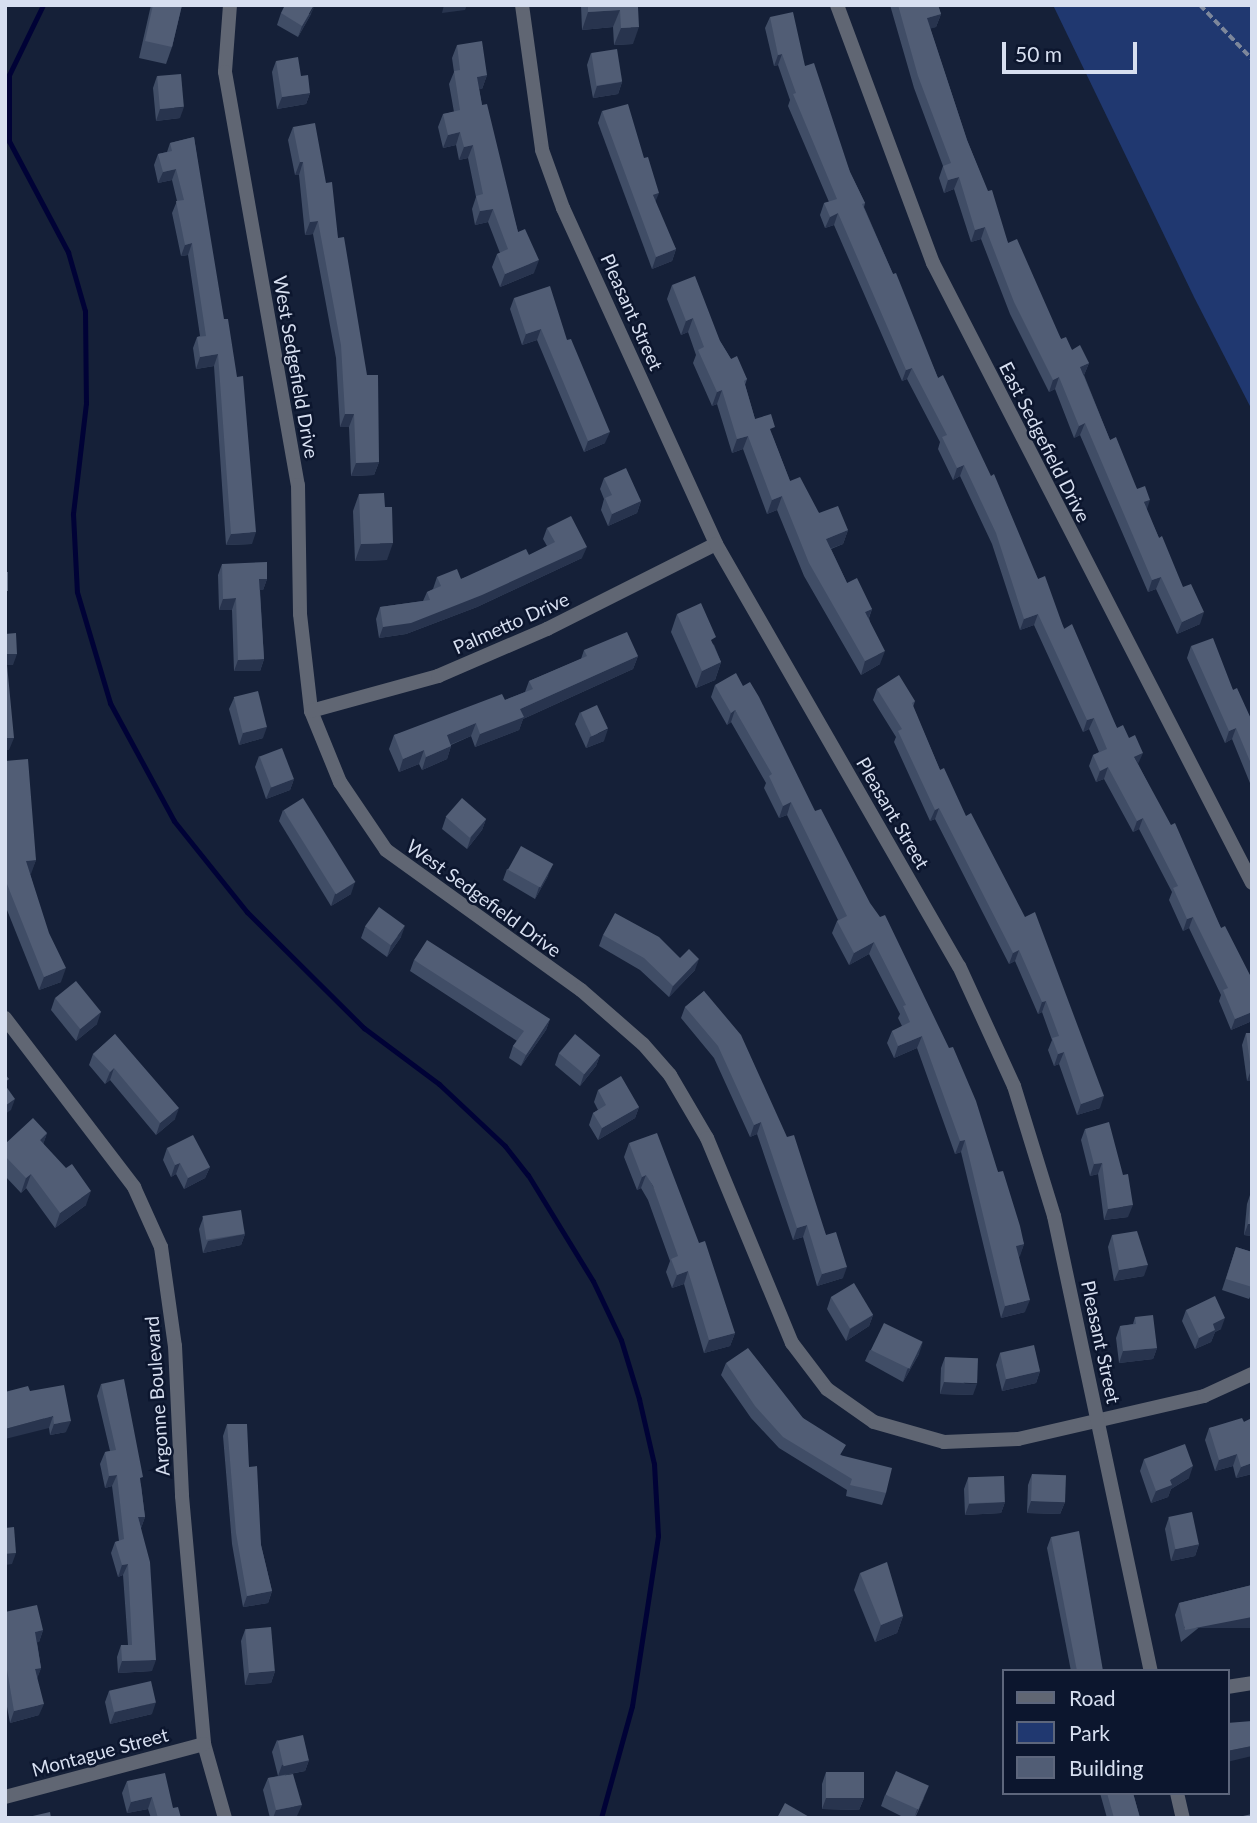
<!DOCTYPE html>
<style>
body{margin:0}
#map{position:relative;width:1257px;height:1823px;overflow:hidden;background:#152038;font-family:Lato,sans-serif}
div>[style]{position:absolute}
.green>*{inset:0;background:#203870}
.stream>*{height:5px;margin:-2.5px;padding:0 2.5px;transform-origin:2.5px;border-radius:2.5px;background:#000236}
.path>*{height:3.5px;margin-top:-1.75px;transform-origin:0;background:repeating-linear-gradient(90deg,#7d879b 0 7px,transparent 0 10.5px)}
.minor>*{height:14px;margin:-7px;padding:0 7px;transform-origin:7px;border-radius:7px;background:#606673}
.tertiary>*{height:14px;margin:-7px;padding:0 7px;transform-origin:7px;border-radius:7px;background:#606673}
.wall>*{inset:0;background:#404d66}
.shaded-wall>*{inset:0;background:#28344e;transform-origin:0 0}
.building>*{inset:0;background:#515d75;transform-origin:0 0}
span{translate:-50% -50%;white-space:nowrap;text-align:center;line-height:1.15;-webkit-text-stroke:5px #0c162e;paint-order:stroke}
.street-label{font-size:19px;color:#d7dff0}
.frame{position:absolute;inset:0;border:7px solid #d7dff0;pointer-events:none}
.legend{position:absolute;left:1002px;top:1669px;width:228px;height:126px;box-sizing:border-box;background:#0c162e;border:2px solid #5d667c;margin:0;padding:9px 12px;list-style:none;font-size:21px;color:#d7dff0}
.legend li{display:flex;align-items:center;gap:14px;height:35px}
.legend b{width:35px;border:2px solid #5d667c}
.scale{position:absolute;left:1002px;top:42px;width:135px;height:32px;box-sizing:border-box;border:4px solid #d7dff0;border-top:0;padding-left:9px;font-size:21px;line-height:24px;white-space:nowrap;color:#d7dff0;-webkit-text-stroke:5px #0c162e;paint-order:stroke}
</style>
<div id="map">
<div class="green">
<i style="clip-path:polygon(1053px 5px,1252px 5px,1252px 410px,1194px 297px)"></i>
</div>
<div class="stream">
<i style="left:43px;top:5px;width:78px;rotate:115.9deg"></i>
<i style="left:9px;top:75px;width:66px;rotate:90deg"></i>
<i style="left:9px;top:141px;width:126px;rotate:62deg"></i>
<i style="left:68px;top:252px;width:61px;rotate:73.9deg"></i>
<i style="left:85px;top:311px;width:92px;rotate:89.4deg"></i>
<i style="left:86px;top:403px;width:112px;rotate:96.7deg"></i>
<i style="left:73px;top:514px;width:78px;rotate:87.1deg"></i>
<i style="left:77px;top:592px;width:116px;rotate:73.4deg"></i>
<i style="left:110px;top:703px;width:134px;rotate:61.5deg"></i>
<i style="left:174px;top:821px;width:117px;rotate:51.3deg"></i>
<i style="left:247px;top:912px;width:165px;rotate:44.8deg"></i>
<i style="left:364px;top:1028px;width:94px;rotate:36.7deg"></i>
<i style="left:439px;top:1084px;width:91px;rotate:43.2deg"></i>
<i style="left:505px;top:1146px;width:37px;rotate:52deg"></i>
<i style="left:528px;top:1175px;width:124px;rotate:58.5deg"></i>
<i style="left:593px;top:1281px;width:65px;rotate:64.6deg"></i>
<i style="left:621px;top:1340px;width:62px;rotate:73deg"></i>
<i style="left:639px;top:1399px;width:67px;rotate:77deg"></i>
<i style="left:654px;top:1464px;width:72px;rotate:86.8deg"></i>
<i style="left:658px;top:1536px;width:172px;rotate:98.7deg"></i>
<i style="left:632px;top:1706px;width:116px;rotate:105.5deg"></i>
</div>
<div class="path">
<i style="left:1200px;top:5px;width:75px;rotate:46.1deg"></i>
</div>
<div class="minor">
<i style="left:230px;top:5px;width:67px;rotate:94.3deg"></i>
<i style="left:225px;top:72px;width:419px;rotate:80deg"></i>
<i style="left:298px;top:485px;width:129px;rotate:89.1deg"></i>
<i style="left:300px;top:614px;width:98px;rotate:83.5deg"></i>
<i style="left:311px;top:711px;width:77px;rotate:67.8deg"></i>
<i style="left:340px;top:782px;width:82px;rotate:55.9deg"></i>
<i style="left:386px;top:850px;width:240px;rotate:35.7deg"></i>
<i style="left:581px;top:990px;width:82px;rotate:41.1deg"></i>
<i style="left:643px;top:1044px;width:41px;rotate:48.9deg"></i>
<i style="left:670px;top:1075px;width:73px;rotate:59.6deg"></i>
<i style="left:707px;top:1138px;width:222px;rotate:67.5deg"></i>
<i style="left:792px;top:1343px;width:58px;rotate:52.7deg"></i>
<i style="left:827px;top:1389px;width:57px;rotate:35.1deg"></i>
<i style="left:874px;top:1422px;width:73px;rotate:15.9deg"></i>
<i style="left:944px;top:1442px;width:74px;rotate:-2.3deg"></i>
<i style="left:1018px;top:1439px;width:191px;rotate:-13deg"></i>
<i style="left:1204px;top:1396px;width:53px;rotate:-24.6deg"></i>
<i style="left:837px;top:5px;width:275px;rotate:69.6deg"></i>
<i style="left:933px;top:263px;width:697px;rotate:62.77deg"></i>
<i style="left:311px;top:711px;width:132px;rotate:-15.4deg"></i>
<i style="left:438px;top:676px;width:119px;rotate:-23.3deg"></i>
<i style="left:547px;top:629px;width:189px;rotate:-26.7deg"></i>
<i style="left:5px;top:1018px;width:213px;rotate:52.6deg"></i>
<i style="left:134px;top:1187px;width:66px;rotate:65.8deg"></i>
<i style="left:161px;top:1247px;width:100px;rotate:82deg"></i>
<i style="left:175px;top:1346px;width:150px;rotate:87.3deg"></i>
<i style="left:182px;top:1496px;width:249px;rotate:84.9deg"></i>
<i style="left:204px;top:1744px;width:77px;rotate:74.2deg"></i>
<i style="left:1227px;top:1687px;width:25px;rotate:-9deg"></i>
<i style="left:5px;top:1797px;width:206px;rotate:-14.9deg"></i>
</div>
<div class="tertiary">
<i style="left:522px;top:5px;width:146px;rotate:82.1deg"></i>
<i style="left:542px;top:150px;width:62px;rotate:70.1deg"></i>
<i style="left:563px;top:208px;width:369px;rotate:65.5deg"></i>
<i style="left:716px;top:544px;width:487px;rotate:60.1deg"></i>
<i style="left:959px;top:966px;width:132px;rotate:65.4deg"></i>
<i style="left:1014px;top:1086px;width:136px;rotate:72.9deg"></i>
<i style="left:1054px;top:1216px;width:465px;rotate:78deg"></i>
<i style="left:1177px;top:1793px;width:26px;rotate:77deg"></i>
</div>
<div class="wall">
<i style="clip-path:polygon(151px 5px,182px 5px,172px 47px,166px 64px,139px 58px)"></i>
<i style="clip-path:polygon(581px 5px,628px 5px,633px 44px,614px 45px,613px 27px,582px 30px)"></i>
<i style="clip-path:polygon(890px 5px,938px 5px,941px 14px,936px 27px,930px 28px,967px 140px,1008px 243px,1061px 339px,1072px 350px,1089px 363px,1084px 375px,1110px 440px,1137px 489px,1159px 538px,1200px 624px,1177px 634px,1156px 589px,1148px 592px,1080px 435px,1074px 438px,1055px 389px,1049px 392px,1010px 314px,981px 239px,971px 242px,954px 189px,944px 193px,939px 178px,943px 166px,914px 88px)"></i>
<i style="clip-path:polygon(281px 13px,311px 14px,298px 37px,277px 25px)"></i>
<i style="clip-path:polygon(770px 17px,805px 66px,850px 172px,865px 203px,864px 207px,938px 378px,1038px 579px,1117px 728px,1138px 764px,1221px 928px,1252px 979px,1252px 1021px,1231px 1030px,1219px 1001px,1221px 995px,1189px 928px,1183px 931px,1169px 900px,1172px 892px,1139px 829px,1133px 832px,1104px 779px,1096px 782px,1089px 766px,1093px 755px,1099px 752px,1089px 729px,1083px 732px,1034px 625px,1020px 630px,992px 544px,960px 476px,953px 480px,938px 449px,940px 442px,907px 379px,902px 381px,834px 225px,825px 228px,820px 215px,824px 203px,829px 202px,788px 106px,790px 100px,778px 65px,774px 66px,765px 28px)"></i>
<i style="clip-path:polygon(457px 45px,487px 75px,482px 89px,479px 89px,482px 105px,518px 232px,534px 273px,500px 287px,492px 267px,497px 254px,500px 253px,488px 222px,475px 225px,472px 209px,476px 197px,468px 158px,459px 160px,456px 145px,443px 148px,438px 127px,443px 114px,454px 112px,449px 84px,454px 72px,452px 58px)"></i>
<i style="clip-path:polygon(591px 53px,622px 82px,618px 94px,593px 98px,587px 65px)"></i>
<i style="clip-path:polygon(276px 61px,301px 76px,310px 93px,306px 104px,277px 109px,272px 72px)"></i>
<i style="clip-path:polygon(157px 76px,180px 118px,156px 121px,153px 88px)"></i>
<i style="clip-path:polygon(602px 111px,676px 249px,672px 261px,652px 269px,598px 123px)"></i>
<i style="clip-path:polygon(293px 127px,338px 238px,379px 462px,374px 475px,351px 476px,349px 427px,340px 427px,336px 358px,313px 234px,305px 235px,299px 175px,295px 175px,288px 140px)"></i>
<i style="clip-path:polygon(194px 137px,252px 544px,226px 545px,214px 366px,196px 369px,193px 348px,197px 337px,200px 336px,188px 255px,181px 256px,172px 213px,177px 201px,172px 180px,158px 183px,154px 165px,158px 154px,167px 152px,170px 143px)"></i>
<i style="clip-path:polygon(672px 285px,720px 341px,731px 359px,747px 379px,745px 385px,755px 419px,772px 435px,790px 481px,819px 513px,848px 530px,843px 544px,831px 549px,847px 583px,872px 609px,869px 618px,880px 664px,861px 675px,804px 576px,777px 510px,767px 514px,743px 449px,732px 453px,717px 404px,712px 406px,693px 363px,696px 355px,688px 332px,681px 335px,667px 299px)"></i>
<i style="clip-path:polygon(514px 298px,567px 340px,605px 443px,584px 452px,537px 340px,522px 345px,510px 309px)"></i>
<i style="clip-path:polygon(604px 478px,641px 501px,637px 513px,608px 526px,601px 510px,604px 499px,600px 489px)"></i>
<i style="clip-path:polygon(359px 494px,387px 560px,355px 561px,353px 511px)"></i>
<i style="clip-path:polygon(547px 528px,582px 558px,477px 607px,406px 634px,379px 638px,376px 619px,380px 607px,423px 601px,427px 592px,433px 589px,437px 577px,461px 579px,529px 555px,547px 546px,543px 539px)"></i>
<i style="clip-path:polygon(222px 564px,267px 579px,263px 590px,260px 590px,264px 659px,260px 671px,234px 671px,232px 610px,219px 610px,218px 575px)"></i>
<i style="clip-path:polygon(677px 614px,714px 645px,721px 662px,715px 680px,696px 688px,671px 632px)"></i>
<i style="clip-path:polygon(1191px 646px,1233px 690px,1252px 721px,1252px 788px,1232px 739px,1225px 743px,1187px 658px)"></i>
<i style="clip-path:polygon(584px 650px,638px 656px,633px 669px,523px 719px,519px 730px,475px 747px,471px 736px,451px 745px,451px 746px,447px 759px,422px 770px,419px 764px,399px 772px,389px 749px,394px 735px,505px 700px,525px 692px,529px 681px,581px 659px)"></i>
<i style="clip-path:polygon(715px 685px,815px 811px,998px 1172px,1024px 1244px,1019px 1257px,1025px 1312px,1001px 1318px,961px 1152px,955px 1154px,917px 1048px,894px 1058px,887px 1043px,892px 1031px,902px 1026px,898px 1018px,900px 1014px,869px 954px,849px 965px,832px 933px,837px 921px,838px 920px,787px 815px,779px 818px,764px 788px,766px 783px,731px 722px,727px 725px,711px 697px)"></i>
<i style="clip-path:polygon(877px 689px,915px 701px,913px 707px,940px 770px,1100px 1108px,1077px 1115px,1059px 1064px,1054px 1066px,1048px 1050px,1052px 1040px,1042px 1012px,1038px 1014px,1015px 961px,1009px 964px,935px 819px,930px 821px,894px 742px,896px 737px,873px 700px)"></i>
<i style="clip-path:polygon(234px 698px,263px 738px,239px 745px,229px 709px)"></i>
<i style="clip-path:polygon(580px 712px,604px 741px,586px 748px,575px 724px)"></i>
<i style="clip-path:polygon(259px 756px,294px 779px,290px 790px,266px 799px,255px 767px)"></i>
<i style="clip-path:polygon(5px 761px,36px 860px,30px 874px,61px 982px,39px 990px,5px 905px)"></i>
<i style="clip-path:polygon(283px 810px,351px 894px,331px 906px,279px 821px)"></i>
<i style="clip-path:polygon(446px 817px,486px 819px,482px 830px,467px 849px,442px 829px)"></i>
<i style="clip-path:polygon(507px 869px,548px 876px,535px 899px,503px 880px)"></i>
<i style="clip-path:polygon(365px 927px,401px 937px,387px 957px,361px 938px)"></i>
<i style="clip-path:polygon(603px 935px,680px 958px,695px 970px,669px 997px,640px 970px,599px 946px)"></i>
<i style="clip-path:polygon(414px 960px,550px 1019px,546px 1030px,521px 1066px,509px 1058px,513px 1046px,517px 1041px,410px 971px)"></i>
<i style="clip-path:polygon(704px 991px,826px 1235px,843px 1278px,817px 1286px,803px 1237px,793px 1240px,757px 1134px,750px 1137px,714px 1058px,681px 1018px,685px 1007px)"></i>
<i style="clip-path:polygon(55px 998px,97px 1024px,76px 1041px,51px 1010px)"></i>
<i style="clip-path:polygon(1246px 1033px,1252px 1033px,1252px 1081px,1247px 1081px,1242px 1045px)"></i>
<i style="clip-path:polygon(115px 1034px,175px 1119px,156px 1135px,110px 1080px,105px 1084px,89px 1065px,93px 1054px)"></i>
<i style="clip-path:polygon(559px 1053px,600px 1055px,596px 1066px,580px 1086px,555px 1065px)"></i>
<i style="clip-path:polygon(598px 1090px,639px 1107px,635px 1118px,598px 1140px,589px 1125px,593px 1113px,598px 1110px,594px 1102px)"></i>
<i style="clip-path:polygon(1085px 1129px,1128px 1217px,1104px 1220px,1098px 1174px,1090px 1176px,1081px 1140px)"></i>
<i style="clip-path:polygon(47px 1133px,43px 1144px,86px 1205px,55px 1228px,26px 1188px,21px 1193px,5px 1176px,5px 1144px)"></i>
<i style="clip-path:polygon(629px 1143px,735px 1333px,730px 1346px,704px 1353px,684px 1284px,672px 1288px,666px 1272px,670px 1261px,648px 1200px,641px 1188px,637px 1190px,624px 1157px)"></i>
<i style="clip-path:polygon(167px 1148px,210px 1167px,205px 1178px,184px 1189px,176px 1174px,171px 1177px,163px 1160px)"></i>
<i style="clip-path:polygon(1251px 1192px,1252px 1236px,1244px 1235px,1247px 1204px)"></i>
<i style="clip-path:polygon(203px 1218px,245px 1234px,241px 1245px,203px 1253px,199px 1229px)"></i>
<i style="clip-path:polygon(1112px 1235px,1144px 1276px,1114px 1281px,1108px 1247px)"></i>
<i style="clip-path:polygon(1236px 1247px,1252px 1252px,1252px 1293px,1249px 1299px,1222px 1290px)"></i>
<i style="clip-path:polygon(831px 1297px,873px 1315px,869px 1326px,846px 1341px,827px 1309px)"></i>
<i style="clip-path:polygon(1186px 1310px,1221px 1329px,1215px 1332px,1211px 1342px,1195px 1349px,1182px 1321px)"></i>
<i style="clip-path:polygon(1135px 1317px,1157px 1348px,1153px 1359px,1119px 1363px,1116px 1338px,1120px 1326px,1133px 1324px)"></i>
<i style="clip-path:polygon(870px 1350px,919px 1354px,903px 1382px,865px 1361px)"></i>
<i style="clip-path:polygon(1000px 1353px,1040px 1371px,1036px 1383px,1002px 1391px,996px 1365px)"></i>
<i style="clip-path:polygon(945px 1357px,973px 1395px,940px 1394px,941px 1368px)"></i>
<i style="clip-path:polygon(726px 1363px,803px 1418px,842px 1456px,886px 1493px,882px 1505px,846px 1496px,847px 1490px,779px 1448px,751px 1418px,721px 1375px)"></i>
<i style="clip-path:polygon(101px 1384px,141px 1485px,145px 1517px,141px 1528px,152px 1671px,118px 1673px,117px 1657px,121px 1645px,128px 1645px,123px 1575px,118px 1577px,111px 1553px,115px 1542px,119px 1541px,112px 1486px,105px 1488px,100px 1464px,105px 1452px,110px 1451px,97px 1396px)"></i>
<i style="clip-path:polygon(30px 1391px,66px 1432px,50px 1435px,49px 1428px)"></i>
<i style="clip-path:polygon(1252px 1418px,1252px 1474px,1236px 1478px,1233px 1466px,1215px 1471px,1205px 1440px,1209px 1428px,1244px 1422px)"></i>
<i style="clip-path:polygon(227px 1424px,249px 1467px,261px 1545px,272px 1591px,268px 1603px,243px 1607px,232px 1544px,223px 1436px)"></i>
<i style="clip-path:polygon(1144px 1459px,1189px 1478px,1171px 1489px,1168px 1497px,1151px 1503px,1140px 1471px)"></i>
<i style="clip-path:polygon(1032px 1474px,1065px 1502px,1060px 1514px,1027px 1513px,1028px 1485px)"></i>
<i style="clip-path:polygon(968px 1478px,1005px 1502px,1001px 1513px,965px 1515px,964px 1489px)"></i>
<i style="clip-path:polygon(1169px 1517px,1199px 1544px,1195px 1556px,1171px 1561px,1165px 1529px)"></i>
<i style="clip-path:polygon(1051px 1537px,1103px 1671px,1071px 1671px,1047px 1548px)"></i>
<i style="clip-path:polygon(860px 1573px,903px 1616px,897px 1633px,875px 1642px,854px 1590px)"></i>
<i style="clip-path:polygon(1252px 1585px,1181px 1642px,1175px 1615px,1179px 1603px)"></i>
<i style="clip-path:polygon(5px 1612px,43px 1630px,39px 1642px,37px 1642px,41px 1668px,37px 1678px,39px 1715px,10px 1723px,5px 1696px)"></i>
<i style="clip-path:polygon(245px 1630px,275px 1671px,271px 1683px,245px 1685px,241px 1641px)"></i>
<i style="clip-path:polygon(109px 1691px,152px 1714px,110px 1724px,105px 1702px)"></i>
<i style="clip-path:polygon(277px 1740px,309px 1760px,305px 1771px,285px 1775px,297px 1816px,289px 1818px,270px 1818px,263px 1790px,268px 1778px,278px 1776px,272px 1752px)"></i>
<i style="clip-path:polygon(826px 1772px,864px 1798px,859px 1810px,822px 1809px,822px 1784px)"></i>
<i style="clip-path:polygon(127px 1781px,173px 1808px,181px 1818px,151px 1818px,148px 1809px,127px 1813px,122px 1793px)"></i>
<i style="clip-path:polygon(1100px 1793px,1133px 1793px,1140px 1818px,1107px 1818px)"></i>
<i style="clip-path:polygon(885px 1795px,924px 1798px,915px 1818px,905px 1818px,881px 1806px)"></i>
</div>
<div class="shaded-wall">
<i style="clip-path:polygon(315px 5px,311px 14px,298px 37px,302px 26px)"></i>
<i style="clip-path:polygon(444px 5px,467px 5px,465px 10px,442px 13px)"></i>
<i style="clip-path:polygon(620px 10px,613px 27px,582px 30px,588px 12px)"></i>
<i style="clip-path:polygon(941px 14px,936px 27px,923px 31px,927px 18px)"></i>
<i style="clip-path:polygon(639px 27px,633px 44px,614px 45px,621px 28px)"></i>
<i style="clip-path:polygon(782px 54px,778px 65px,774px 66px,778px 55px)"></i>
<i style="clip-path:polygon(487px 75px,482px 89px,473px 90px,477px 77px)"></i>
<i style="clip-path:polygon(622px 82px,618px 94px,593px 98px,597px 86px)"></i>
<i style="clip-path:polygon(310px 93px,306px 104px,277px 109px,282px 97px)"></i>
<i style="clip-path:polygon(184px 107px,180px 118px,156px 121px,160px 109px)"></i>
<i style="clip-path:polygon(460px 132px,456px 145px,443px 148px,448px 135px)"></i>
<i style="clip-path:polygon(473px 145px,468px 158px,459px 160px,464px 147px)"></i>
<i style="clip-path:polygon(300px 162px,303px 162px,299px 175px,295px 175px)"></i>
<i style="clip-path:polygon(176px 169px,172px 180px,158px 183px,163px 172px)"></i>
<i style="clip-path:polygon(959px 177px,954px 189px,944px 193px,948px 180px)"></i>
<i style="clip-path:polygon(659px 193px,654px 205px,653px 195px)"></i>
<i style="clip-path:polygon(493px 209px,488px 222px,475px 225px,480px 211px)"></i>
<i style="clip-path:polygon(838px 213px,834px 225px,825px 228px,830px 217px)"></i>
<i style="clip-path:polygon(318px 221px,313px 234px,305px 235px,310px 222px)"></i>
<i style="clip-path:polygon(985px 227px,981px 239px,971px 242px,975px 230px)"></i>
<i style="clip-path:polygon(192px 243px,188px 255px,181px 256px,185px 245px)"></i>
<i style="clip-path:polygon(676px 249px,672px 261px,652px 269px,656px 257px)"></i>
<i style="clip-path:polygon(539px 260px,534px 273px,500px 287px,505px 274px)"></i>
<i style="clip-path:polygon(693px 318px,688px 332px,681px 335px,686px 321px)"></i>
<i style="clip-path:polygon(541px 329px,537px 340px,522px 345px,526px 334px)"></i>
<i style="clip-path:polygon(218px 354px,214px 366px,196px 369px,200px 357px)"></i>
<i style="clip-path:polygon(1089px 363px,1084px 375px,1076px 379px,1080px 367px)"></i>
<i style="clip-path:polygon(912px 368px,907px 379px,902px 381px,906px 370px)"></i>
<i style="clip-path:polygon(1059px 377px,1055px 389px,1049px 392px,1053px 380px)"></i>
<i style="clip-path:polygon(722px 390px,717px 404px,712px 406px,717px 392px)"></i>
<i style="clip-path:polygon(345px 414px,354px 414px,349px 427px,340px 427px)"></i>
<i style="clip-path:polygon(1085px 423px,1080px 435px,1074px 438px,1079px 426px)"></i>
<i style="clip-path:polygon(610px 432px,605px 443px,584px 452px,588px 441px)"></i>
<i style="clip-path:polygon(748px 436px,743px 449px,732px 453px,737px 439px)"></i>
<i style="clip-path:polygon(379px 462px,374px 475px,351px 476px,356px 463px)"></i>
<i style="clip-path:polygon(964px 465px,960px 476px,953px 480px,957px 468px)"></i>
<i style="clip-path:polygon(782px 496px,777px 510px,767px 514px,772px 500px)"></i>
<i style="clip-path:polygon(1150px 500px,1146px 512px,1144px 502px)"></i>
<i style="clip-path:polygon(641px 501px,637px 513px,608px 526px,612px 514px)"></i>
<i style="clip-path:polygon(848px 530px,843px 544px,821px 552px,826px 539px)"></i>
<i style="clip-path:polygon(256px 532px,252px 544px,226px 545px,231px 534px)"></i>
<i style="clip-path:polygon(393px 543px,387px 560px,355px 561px,361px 544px)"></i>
<i style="clip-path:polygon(587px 547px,582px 558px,477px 607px,406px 634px,379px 638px,383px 627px)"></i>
<i style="clip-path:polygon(1161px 577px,1156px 589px,1148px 592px,1152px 580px)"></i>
<i style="clip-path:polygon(259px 579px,267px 579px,263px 590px,255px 590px)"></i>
<i style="clip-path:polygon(236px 598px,232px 610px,219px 610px,223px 599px)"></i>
<i style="clip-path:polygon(872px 609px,867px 622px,865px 612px)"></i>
<i style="clip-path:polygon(1204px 612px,1200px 624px,1177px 634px,1182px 622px)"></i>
<i style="clip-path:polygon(1038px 614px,1034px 625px,1020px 630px,1024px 619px)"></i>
<i style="clip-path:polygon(885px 651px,880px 664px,861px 675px,865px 661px)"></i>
<i style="clip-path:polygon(6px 654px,17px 654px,13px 665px,5px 665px)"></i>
<i style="clip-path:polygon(638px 656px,633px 669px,523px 719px,519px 730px,475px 747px,480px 734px,520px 709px)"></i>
<i style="clip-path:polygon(264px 659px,260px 671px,234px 671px,238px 660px)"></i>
<i style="clip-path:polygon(721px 662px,715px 680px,696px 688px,702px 671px)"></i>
<i style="clip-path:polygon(735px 710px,731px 722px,727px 725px,731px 713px)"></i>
<i style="clip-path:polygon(1094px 718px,1089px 729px,1083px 732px,1087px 720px)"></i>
<i style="clip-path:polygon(476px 723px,471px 736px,442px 748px,447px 735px)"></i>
<i style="clip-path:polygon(267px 727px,263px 738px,239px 745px,243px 733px)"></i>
<i style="clip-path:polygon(1236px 728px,1232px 739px,1225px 743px,1229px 731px)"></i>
<i style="clip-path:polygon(608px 729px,604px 741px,586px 748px,590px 737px)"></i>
<i style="clip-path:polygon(5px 738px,14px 738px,9px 750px,5px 750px)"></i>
<i style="clip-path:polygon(451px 746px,447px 759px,422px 770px,426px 757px)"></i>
<i style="clip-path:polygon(424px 750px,419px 764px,399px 772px,403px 759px)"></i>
<i style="clip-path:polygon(1143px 753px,1138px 764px,1134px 757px)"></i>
<i style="clip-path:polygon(1108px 767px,1104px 779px,1096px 782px,1100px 771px)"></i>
<i style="clip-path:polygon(294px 779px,290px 790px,266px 799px,271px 787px)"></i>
<i style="clip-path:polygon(791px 802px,787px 815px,779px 818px,783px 806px)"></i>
<i style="clip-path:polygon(939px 808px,935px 819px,930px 821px,935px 810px)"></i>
<i style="clip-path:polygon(1143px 818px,1139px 829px,1133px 832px,1137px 821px)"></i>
<i style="clip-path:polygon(486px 819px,482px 830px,467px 849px,471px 837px)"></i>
<i style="clip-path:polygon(36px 860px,31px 874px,21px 875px,26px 861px)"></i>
<i style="clip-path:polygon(553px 864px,548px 876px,535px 899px,539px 887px)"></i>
<i style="clip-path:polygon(355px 882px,351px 894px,331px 906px,335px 894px)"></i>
<i style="clip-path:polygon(1193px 917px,1189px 928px,1183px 931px,1187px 919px)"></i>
<i style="clip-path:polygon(405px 926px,401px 937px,387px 957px,391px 945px)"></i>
<i style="clip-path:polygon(874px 942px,869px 954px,849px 965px,854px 953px)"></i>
<i style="clip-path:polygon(1019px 950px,1015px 961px,1009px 964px,1013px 953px)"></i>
<i style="clip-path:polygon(699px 959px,695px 970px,669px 997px,673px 986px)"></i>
<i style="clip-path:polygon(66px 968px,61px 982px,39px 990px,44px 977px)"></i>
<i style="clip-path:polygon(1046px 1001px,1042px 1012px,1038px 1014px,1042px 1002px)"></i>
<i style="clip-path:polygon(101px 1012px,97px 1024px,76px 1041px,80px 1029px)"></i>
<i style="clip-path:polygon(1252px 1012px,1252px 1021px,1231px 1030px,1235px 1019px)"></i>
<i style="clip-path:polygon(550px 1019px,546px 1030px,521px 1066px,526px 1055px)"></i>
<i style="clip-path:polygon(922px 1036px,917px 1048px,894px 1058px,898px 1046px)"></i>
<i style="clip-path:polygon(1064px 1052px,1059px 1064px,1054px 1066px,1058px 1054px)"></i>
<i style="clip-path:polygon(600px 1055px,596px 1066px,580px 1086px,584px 1074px)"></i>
<i style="clip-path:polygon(114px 1068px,110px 1080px,105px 1084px,110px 1072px)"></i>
<i style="clip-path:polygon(1251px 1070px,1252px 1081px,1247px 1081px)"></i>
<i style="clip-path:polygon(1104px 1096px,1100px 1108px,1077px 1115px,1081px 1104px)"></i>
<i style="clip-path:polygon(15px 1099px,11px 1110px,5px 1114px,5px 1106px)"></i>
<i style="clip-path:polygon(639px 1107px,635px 1118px,598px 1140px,602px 1128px)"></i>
<i style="clip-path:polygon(179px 1108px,175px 1119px,156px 1135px,160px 1123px)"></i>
<i style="clip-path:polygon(761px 1122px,757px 1134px,750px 1137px,754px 1125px)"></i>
<i style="clip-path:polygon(47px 1133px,42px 1148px,40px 1140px)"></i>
<i style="clip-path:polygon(965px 1140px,961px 1152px,955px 1154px,960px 1141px)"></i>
<i style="clip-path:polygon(180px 1163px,176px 1174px,171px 1177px,175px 1165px)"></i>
<i style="clip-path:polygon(1102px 1163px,1098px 1174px,1090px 1176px,1094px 1164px)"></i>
<i style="clip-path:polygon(210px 1167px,205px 1178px,184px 1189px,188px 1178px)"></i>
<i style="clip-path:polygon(31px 1174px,26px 1188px,21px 1193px,26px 1178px)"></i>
<i style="clip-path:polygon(646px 1175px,641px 1188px,637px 1190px,642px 1177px)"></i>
<i style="clip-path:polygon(91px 1191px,86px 1205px,55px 1228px,60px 1213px)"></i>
<i style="clip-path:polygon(1133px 1205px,1128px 1217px,1104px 1220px,1108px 1209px)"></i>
<i style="clip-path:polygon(1248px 1224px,1252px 1224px,1252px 1236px,1244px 1235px)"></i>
<i style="clip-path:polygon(807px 1225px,803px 1237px,793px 1240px,797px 1228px)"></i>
<i style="clip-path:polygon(245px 1234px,241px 1245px,203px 1253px,208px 1241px)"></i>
<i style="clip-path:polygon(1024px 1244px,1020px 1256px,1012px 1258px,1016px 1246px)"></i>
<i style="clip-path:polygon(1148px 1265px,1144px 1276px,1114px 1281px,1119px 1270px)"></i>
<i style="clip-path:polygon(847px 1267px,843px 1278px,817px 1286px,822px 1274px)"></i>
<i style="clip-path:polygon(688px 1271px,684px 1284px,672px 1288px,677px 1275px)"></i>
<i style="clip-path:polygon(1030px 1300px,1025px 1312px,1001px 1318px,1005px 1306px)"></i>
<i style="clip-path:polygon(873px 1315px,869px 1326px,846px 1341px,850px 1329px)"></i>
<i style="clip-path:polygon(1225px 1318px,1221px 1329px,1215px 1332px,1211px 1342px,1195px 1349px,1199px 1338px,1213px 1324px)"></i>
<i style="clip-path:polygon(735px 1333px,730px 1346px,704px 1353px,709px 1340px)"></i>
<i style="clip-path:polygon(923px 1342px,919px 1354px,903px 1382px,907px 1370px)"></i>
<i style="clip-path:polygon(1157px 1348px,1153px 1359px,1119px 1363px,1123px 1351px)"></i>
<i style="clip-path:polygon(1040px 1371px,1036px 1383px,1002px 1391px,1006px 1379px)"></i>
<i style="clip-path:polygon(944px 1382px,977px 1384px,973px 1395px,940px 1394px)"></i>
<i style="clip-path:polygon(53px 1416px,49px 1428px,5px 1439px,5px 1429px)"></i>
<i style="clip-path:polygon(71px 1421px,66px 1432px,50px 1435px,54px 1424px)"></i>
<i style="clip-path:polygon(1237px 1454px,1233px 1466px,1215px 1471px,1219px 1460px)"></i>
<i style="clip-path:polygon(1252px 1463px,1252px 1474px,1236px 1478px,1241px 1467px)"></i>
<i style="clip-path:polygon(1193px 1466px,1189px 1478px,1171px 1489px,1168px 1497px,1151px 1503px,1156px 1491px,1170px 1480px)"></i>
<i style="clip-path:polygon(117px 1475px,112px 1486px,105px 1488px,109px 1476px)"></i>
<i style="clip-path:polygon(1031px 1501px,1065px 1502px,1060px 1514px,1027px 1513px)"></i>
<i style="clip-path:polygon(1005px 1502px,1001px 1513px,965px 1515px,969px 1504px)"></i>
<i style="clip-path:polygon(138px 1517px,145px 1517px,141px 1528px)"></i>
<i style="clip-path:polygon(1199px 1544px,1195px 1556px,1171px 1561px,1175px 1549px)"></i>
<i style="clip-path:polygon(16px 1553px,12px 1564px,5px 1565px,5px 1554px)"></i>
<i style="clip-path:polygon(128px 1564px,123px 1575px,118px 1577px,122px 1565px)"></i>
<i style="clip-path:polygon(272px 1591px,268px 1603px,243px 1607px,247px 1596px)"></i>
<i style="clip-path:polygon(903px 1616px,897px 1633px,875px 1642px,881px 1625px)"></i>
<i style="left:1252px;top:1617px;width:11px;height:68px;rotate:90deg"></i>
<i style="clip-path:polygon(43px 1630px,39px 1642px,31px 1644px,35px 1632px)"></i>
<i style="clip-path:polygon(156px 1660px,152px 1671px,118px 1673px,122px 1661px)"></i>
<i style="clip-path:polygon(41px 1668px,37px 1679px,35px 1669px)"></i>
<i style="clip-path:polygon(275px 1671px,271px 1683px,245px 1685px,249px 1673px)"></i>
<i style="clip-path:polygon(156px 1702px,152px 1714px,110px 1724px,115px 1712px)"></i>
<i style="clip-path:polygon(44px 1704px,39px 1715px,10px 1723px,14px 1711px)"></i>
<i style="clip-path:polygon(1252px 1746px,1252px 1756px,1227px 1762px,1227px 1751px)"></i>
<i style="clip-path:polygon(309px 1760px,305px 1771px,278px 1776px,282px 1765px)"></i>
<i style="clip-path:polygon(929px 1786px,924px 1798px,914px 1818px,917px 1810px)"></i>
<i style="clip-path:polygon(152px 1797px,148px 1809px,127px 1813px,131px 1802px)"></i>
<i style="clip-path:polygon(826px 1798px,864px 1798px,859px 1810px,822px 1809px)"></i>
<i style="clip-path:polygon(302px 1805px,297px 1816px,289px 1818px,273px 1818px,276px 1810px)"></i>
</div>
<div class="building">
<i style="clip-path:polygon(153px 5px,182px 5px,172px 47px,145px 41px)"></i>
<i style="clip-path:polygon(285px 5px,314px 5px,302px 26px,281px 13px)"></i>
<i style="clip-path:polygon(588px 5px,628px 5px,628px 7px,638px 7px,639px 27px,621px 28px,620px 10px,588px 12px)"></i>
<i style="clip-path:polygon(898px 5px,938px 5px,941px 14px,927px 18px,967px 140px,988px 191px,992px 190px,1008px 243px,1017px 239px,1061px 339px,1066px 337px,1072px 350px,1080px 345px,1089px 363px,1080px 367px,1110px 440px,1116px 437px,1137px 489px,1145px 486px,1150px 500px,1144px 502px,1159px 538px,1162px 536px,1183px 587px,1191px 584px,1204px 612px,1182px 622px,1161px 577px,1152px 580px,1085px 423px,1079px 426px,1059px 377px,1053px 380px,1014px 302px,985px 227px,975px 230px,959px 177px,948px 180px,943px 166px,951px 163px,918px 76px)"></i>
<i style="clip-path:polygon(793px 12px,805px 66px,814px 63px,850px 172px,865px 203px,862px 204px,893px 274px,896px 273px,938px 378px,943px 375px,991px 476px,994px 474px,1038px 579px,1045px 576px,1064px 629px,1072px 624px,1117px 728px,1123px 725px,1129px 738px,1135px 735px,1143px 753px,1134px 757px,1171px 825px,1175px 823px,1221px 928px,1225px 926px,1252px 979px,1252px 1012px,1235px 1019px,1223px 990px,1228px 988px,1193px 917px,1187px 919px,1173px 888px,1178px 886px,1143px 818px,1137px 821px,1108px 767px,1100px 771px,1093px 755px,1107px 749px,1094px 718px,1087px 720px,1038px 614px,1024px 619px,996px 533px,964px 465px,957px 468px,942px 437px,947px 435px,912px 368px,906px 370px,838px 213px,830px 217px,824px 203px,837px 199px,793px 94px,796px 93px,782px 54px,778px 55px,770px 17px)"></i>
<i style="clip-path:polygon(482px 41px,487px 75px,477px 77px,482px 105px,487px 104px,518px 232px,525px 229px,539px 260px,505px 274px,497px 254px,508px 249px,493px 209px,480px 211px,476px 196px,483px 194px,473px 145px,464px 147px,460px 132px,448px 135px,443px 114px,460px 110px,454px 71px,460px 70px,457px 45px)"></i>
<i style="left:617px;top:49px;width:33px;height:26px;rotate:81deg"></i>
<i style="clip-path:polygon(298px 57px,301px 76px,308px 75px,310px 93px,282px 97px,276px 61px)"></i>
<i style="left:181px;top:74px;width:33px;height:24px;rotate:85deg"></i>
<i style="clip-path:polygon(628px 104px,644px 158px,648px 157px,659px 193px,653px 195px,676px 249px,656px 257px,602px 111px)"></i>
<i style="clip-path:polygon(315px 123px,326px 183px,332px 182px,338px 238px,344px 237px,367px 375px,378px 375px,379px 462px,356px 463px,354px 414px,345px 414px,341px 345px,318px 221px,310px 222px,303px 162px,300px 162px,293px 127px)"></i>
<i style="clip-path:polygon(194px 137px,224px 319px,228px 319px,237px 377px,243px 376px,256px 532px,231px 534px,218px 354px,200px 357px,197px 337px,206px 336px,192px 243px,185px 245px,176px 201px,184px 200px,176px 169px,163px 172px,158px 154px,172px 151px,170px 143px)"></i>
<i style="clip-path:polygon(695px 276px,720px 341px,731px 359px,737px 356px,747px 379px,744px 381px,755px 419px,771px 414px,775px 427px,770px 429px,790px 481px,800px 477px,819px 513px,838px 506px,848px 530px,826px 539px,847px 583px,857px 578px,872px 609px,865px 612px,885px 651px,865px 661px,809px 563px,782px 496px,772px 500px,748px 436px,737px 439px,722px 390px,717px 392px,698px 350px,704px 347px,693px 318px,686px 321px,672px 285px)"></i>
<i style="clip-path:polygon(550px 286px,567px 340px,571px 339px,610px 432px,588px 441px,541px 329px,526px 334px,514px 298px)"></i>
<i style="clip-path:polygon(626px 468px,641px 501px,612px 514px,605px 498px,612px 495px,604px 478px)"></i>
<i style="clip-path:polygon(384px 493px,385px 507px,392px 507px,393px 543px,361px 544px,359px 494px)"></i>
<i style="clip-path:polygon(571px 516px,587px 547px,482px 595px,411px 623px,383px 627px,380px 607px,430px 600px,427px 592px,441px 586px,437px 577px,457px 569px,461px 579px,526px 549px,529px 555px,555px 542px,547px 528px)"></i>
<i style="clip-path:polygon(267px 562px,267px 579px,259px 579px,264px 659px,238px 660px,236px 598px,223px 599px,222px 564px)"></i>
<i style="left:5px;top:572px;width:3px;height:19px"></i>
<i style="clip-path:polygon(701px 603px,716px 637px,711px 640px,721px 662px,702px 671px,677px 614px)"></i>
<i style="clip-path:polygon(627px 632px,638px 656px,520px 709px,524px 717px,480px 734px,476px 723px,447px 735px,451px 746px,426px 757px,424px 750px,403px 759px,394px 735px,502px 694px,505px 700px,533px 689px,529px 681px,587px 656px,584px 650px)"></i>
<i style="clip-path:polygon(16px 633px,17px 654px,6px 654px,14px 738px,5px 738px,5px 634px)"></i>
<i style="clip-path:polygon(1213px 638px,1233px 690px,1237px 688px,1252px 721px,1252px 766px,1236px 728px,1229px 731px,1191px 646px)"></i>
<i style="clip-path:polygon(736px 673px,743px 686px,750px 682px,759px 697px,815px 811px,821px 809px,870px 903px,880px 917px,885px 915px,949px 1048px,953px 1047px,976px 1101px,998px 1172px,1003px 1171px,1020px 1226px,1024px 1244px,1016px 1246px,1030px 1300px,1005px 1306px,965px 1140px,960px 1141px,922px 1036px,898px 1046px,892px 1031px,910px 1022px,903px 1006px,906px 1005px,874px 942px,854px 953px,837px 921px,847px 916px,791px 802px,783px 806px,769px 776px,772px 774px,735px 710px,731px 713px,715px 685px)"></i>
<i style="clip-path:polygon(899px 675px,915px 701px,912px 703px,940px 770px,944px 768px,966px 816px,971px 813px,1025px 917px,1035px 912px,1104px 1096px,1081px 1104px,1064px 1052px,1058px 1054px,1052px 1038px,1059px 1036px,1046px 1001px,1042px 1002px,1019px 950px,1013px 953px,939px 808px,935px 810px,898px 731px,902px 729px,877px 689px)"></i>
<i style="left:258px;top:691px;width:37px;height:25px;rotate:76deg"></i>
<i style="left:597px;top:705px;width:26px;height:18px;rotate:65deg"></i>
<i style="left:282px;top:748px;width:33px;height:24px;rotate:69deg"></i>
<i style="clip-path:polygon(28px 759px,36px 860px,26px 861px,49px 933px,66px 968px,44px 977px,5px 879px,5px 761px)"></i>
<i style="left:303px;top:798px;width:99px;height:23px;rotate:58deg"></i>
<i style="left:462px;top:798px;width:32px;height:25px;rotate:41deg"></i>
<i style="left:521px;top:846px;width:37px;height:27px;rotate:29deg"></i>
<i style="left:379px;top:907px;width:32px;height:24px;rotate:36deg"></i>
<i style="clip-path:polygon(615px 913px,659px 937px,680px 958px,689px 949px,699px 959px,673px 986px,644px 958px,603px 935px)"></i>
<i style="clip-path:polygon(427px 940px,550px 1019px,526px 1055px,513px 1046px,524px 1031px,414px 960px)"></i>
<i style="left:76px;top:981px;width:40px;height:27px;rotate:51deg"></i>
<i style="clip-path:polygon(704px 991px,741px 1035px,787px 1137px,794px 1135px,826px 1235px,836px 1232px,847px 1267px,822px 1274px,807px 1225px,797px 1228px,761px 1122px,754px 1125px,718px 1046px,685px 1007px)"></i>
<i style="clip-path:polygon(1246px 1033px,1252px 1033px,1252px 1070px,1251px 1070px)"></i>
<i style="clip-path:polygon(115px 1034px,179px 1108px,160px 1123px,114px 1068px,110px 1072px,93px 1054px)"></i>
<i style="left:575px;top:1034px;width:33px;height:25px;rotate:40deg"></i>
<i style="clip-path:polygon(5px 1074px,9px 1079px,5px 1082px)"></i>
<i style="clip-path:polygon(621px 1076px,639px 1107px,602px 1128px,593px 1113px,606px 1105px,598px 1090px)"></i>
<i style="clip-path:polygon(5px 1085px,15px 1099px,5px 1106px)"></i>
<i style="clip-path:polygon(33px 1118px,47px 1133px,40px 1140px,66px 1168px,72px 1164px,91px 1191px,60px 1213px,31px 1174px,26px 1178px,5px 1156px,5px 1144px)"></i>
<i style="clip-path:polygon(1109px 1122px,1123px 1175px,1128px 1174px,1133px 1205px,1108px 1209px,1102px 1163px,1094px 1164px,1085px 1129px)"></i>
<i style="clip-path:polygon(657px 1133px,699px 1243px,705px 1241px,735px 1333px,709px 1340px,688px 1271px,677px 1275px,671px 1259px,678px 1256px,653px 1186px,646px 1175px,642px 1177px,629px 1143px)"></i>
<i style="clip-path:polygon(193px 1135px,210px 1167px,188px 1178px,180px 1163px,175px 1165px,167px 1148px)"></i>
<i style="clip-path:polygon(1251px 1192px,1252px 1192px,1252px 1224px,1248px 1224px)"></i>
<i style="left:241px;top:1210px;width:24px;height:39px;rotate:81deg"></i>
<i style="clip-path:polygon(1137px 1231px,1148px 1265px,1119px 1270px,1112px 1235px)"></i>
<i style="clip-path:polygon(1236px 1247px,1252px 1252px,1252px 1287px,1226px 1279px)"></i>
<i style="left:854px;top:1283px;width:37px;height:27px;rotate:59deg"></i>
<i style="clip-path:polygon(1215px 1296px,1225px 1318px,1213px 1324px,1215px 1330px,1199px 1338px,1186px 1310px)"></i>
<i style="clip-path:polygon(1153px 1315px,1157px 1348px,1123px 1351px,1120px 1326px,1136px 1324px,1135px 1317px)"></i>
<i style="left:884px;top:1323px;width:43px;height:30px;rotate:26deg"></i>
<i style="left:1034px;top:1345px;width:27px;height:35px;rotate:77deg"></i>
<i style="clip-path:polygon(748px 1348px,803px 1418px,846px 1445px,840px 1455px,892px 1468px,886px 1493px,850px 1485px,852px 1479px,783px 1437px,755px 1406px,726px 1363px)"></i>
<i style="left:945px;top:1357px;width:33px;height:25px;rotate:2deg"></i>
<i style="clip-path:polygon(124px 1379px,143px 1477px,140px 1478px,145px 1517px,138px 1517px,150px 1562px,156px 1660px,122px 1661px,121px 1645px,132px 1645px,128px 1564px,122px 1565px,115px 1542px,124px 1539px,117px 1475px,109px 1476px,105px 1452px,116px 1450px,101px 1384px)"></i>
<i style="clip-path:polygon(64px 1385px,71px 1421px,54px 1424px,53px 1416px,5px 1429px,5px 1392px,28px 1386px,30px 1391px)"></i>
<i style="clip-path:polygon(1242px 1418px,1244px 1422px,1252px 1418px,1252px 1463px,1241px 1467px,1237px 1454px,1219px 1460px,1209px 1428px)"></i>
<i style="clip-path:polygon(227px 1424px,247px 1424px,249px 1467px,257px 1466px,261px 1545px,272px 1591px,247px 1596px,236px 1533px)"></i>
<i style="clip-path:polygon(1185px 1444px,1193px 1466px,1170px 1480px,1172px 1485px,1156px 1491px,1144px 1459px)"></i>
<i style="left:1032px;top:1474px;width:34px;height:27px;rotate:2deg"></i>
<i style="left:1004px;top:1476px;width:26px;height:36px;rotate:88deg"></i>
<i style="left:1192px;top:1512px;width:33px;height:24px;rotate:78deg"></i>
<i style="clip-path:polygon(14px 1527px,16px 1553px,5px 1554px,5px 1528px)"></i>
<i style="clip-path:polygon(1079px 1531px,1103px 1671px,1077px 1671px,1051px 1537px)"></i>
<i style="clip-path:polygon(887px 1562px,903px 1616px,881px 1625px,860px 1573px)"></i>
<i style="clip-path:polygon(1252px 1585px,1252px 1617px,1185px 1630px,1179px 1603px)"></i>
<i style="clip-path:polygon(37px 1605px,43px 1630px,35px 1632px,41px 1668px,35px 1669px,44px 1704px,14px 1711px,5px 1658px,5px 1612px)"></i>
<i style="left:271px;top:1627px;width:44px;height:26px;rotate:85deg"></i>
<i style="left:151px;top:1681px;width:22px;height:43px;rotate:77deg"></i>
<i style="clip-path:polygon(1252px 1721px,1252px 1746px,1227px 1751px,1227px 1723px)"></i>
<i style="left:303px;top:1735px;width:26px;height:26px;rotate:77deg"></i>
<i style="left:896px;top:1771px;width:36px;height:26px;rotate:24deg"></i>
<i style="left:826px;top:1772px;width:38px;height:26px"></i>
<i style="clip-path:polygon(165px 1773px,173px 1808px,178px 1807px,181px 1818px,158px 1818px,152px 1797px,131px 1802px,127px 1781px)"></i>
<i style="clip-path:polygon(293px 1774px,302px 1805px,276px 1810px,268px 1778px)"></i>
<i style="clip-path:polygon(1107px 1793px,1133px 1793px,1140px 1818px,1114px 1818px)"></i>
<i style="clip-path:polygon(785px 1803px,811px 1818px,777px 1818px)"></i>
<i style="clip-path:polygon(50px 1812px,51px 1818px,24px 1818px)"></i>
<i style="clip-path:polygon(1252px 1814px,1252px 1818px,1234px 1818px)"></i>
</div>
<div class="street-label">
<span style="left:632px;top:312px;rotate:66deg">Pleasant Street</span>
<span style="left:296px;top:367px;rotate:80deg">West Sedgefield Drive</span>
<span style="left:1045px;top:442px;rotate:63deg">East Sedgefield Drive</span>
<span style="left:511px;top:623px;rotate:-24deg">Palmetto Drive</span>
<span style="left:893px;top:813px;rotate:60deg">Pleasant Street</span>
<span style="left:484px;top:898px;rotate:36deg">West Sedgefield Drive</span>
<span style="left:1101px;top:1342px;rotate:78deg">Pleasant Street</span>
<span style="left:157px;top:1396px;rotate:-94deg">Argonne Boulevard</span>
<span style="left:100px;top:1752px;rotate:-15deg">Montague Street</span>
</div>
<div class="frame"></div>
<ul class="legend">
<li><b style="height:9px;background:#606673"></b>Road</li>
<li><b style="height:19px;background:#203870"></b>Park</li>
<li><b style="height:19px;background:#515d75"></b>Building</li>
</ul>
<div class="scale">50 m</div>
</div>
